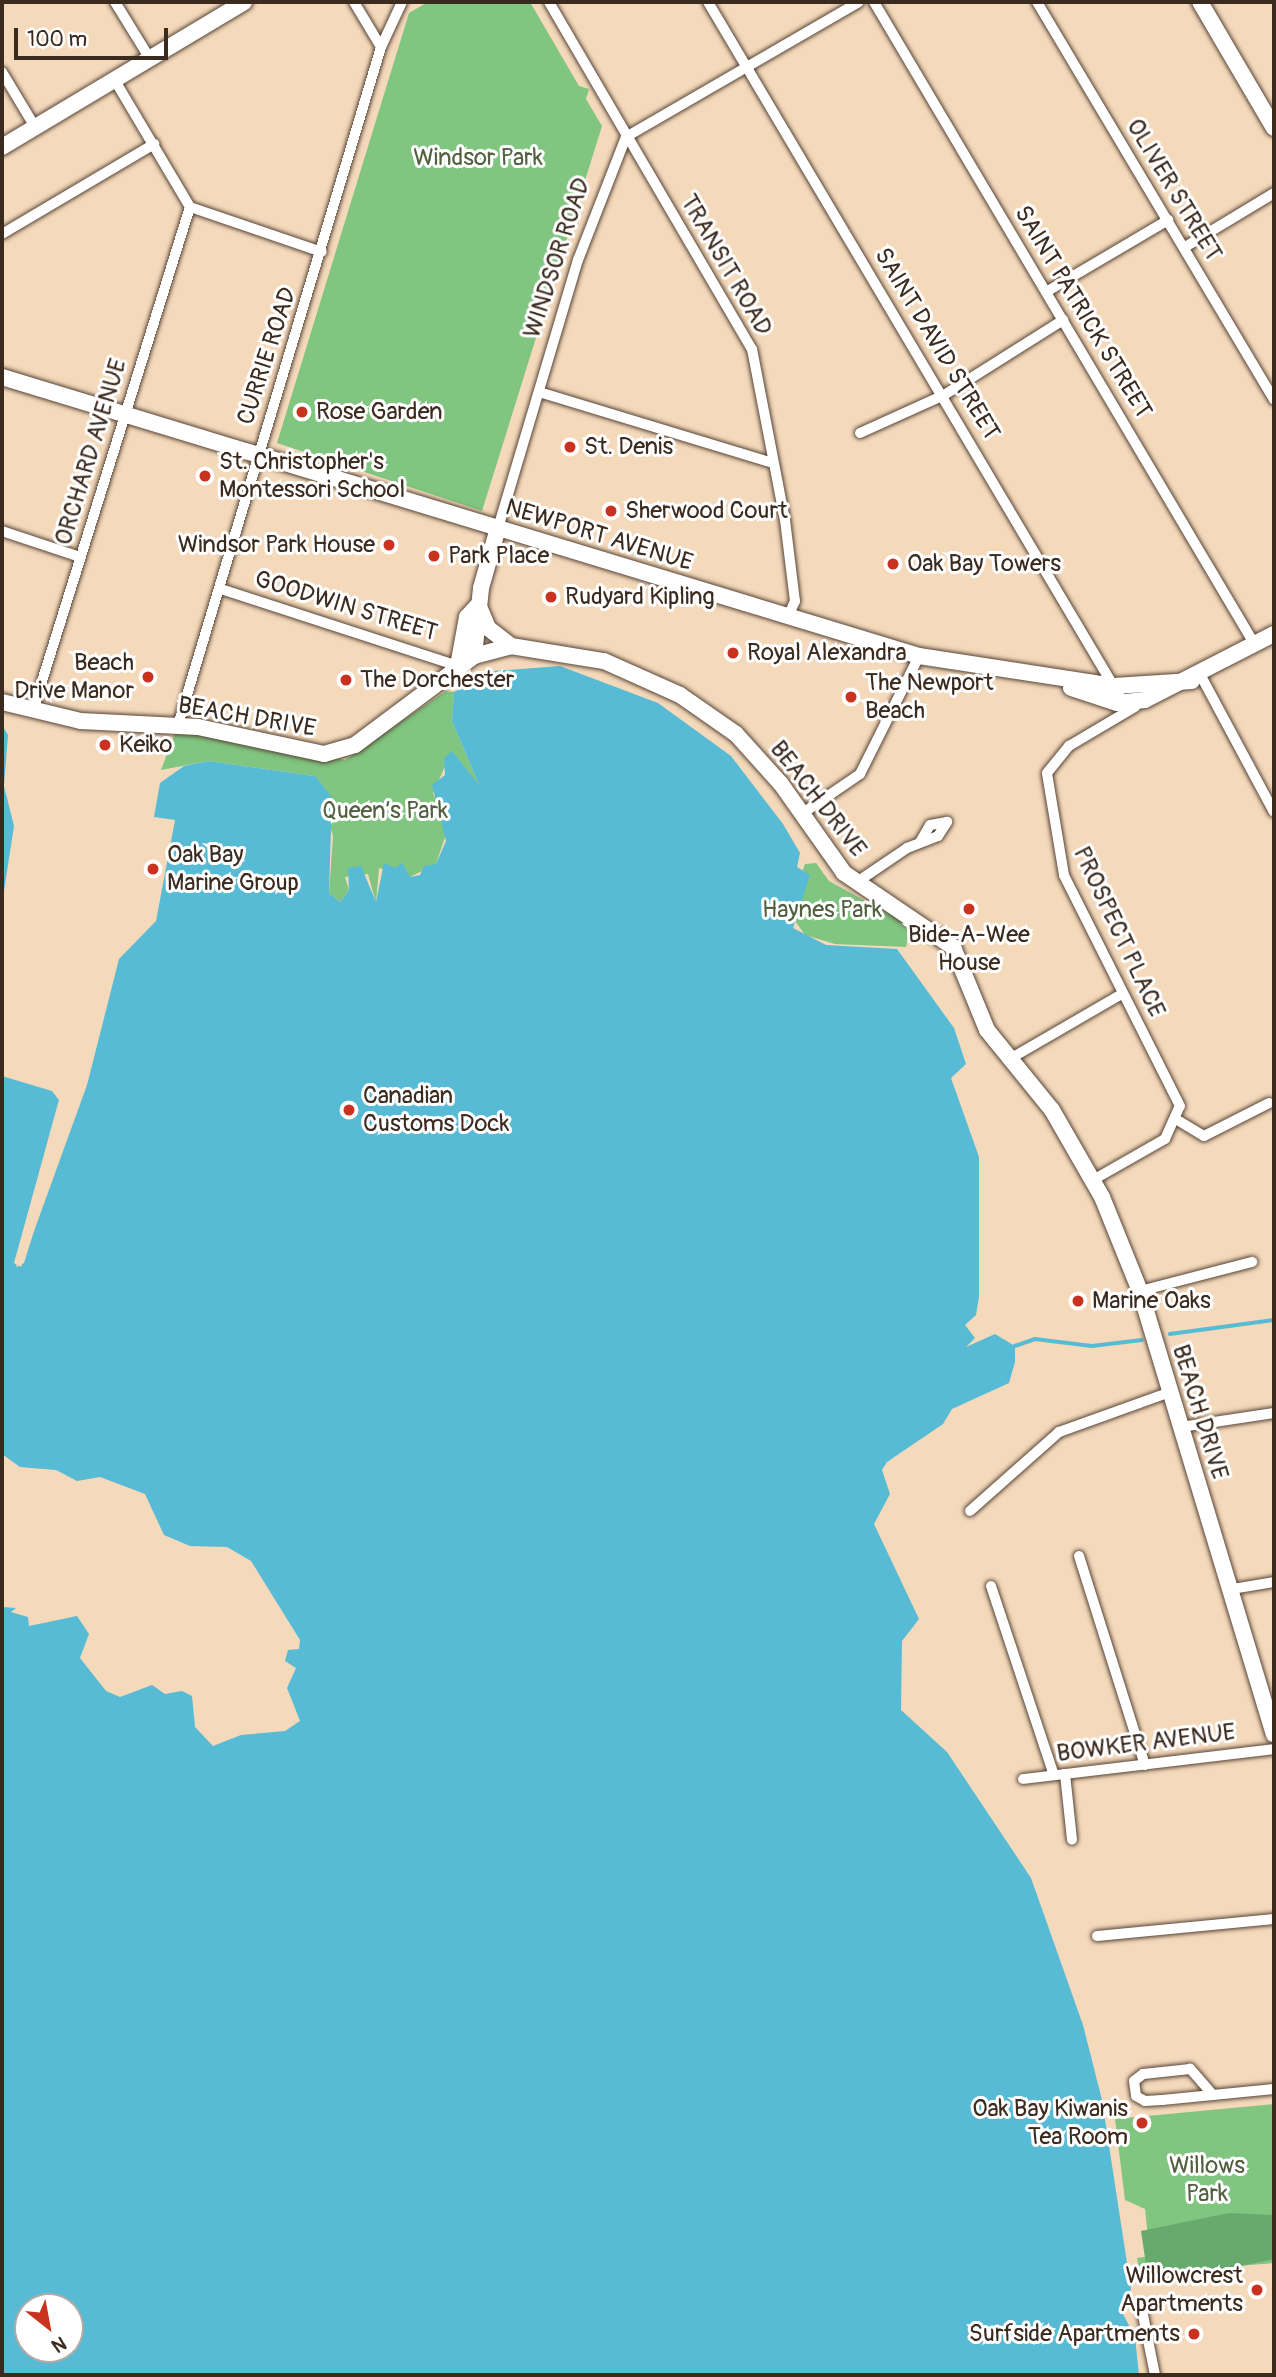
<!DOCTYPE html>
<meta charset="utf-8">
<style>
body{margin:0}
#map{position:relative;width:1276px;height:2377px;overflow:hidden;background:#f4d9bb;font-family:Pangolin,sans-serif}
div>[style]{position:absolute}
.green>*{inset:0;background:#80c580}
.forest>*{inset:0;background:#68aa6e}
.water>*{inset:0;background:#57bbd5}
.pier>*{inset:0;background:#f4d9bb}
.stream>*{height:3.5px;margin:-1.75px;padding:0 1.75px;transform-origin:1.75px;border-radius:1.75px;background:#57bbd5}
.roads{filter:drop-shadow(0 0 2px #574436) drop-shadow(0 0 2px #574436)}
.street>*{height:10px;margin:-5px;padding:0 5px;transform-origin:5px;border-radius:5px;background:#fff}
.secondary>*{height:16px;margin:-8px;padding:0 8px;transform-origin:8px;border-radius:8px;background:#fff}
.dots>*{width:19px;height:19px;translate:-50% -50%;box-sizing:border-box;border:4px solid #fff;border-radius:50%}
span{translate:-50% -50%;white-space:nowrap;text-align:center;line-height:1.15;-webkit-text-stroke:6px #fff;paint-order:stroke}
.park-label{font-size:24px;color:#536040}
.street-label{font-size:24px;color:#3b2a1e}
.poi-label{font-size:24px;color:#3b2a1e}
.left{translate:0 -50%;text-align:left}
.right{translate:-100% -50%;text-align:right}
.frame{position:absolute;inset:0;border:4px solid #3b2a1e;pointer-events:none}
.north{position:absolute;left:14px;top:2293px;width:70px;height:70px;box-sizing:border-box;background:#fff;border:2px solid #b1aaa5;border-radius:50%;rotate:149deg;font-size:19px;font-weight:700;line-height:28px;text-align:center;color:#3b2a1e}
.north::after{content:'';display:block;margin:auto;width:24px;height:32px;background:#c8321e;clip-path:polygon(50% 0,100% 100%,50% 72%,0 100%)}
.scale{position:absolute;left:14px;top:28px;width:154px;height:32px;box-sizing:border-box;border:4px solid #3b2a1e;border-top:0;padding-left:9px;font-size:21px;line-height:24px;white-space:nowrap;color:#3b2a1e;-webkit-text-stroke:5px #fff;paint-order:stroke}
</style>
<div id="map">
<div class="green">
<i style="clip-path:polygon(428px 2px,530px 2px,579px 86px,589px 89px,586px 99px,602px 126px,482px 511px,277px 443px,409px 13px)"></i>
<i style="clip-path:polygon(446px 691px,454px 692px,452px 721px,479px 785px,477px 789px,452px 751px,433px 793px,447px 831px,436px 864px,410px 877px,379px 868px,376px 903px,368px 874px,345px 877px,349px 890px,340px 902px,329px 893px,333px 836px,315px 776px,208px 761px,161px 770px,176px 730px,345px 760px)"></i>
<i style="clip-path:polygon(816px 863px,829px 881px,911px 926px,906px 947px,835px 944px,805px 935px,789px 912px,805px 864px)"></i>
<i style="clip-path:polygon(1274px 2104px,1274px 2263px,1237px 2266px,1233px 2275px,1139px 2270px,1137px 2258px,1150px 2256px,1145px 2209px,1125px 2200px,1115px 2119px)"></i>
</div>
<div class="forest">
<i style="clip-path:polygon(1229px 2213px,1274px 2215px,1274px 2259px,1149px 2285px,1141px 2231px)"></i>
</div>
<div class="water">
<i style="clip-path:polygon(evenodd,560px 666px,658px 703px,731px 756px,783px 824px,800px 853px,797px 867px,810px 875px,793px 928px,826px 945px,897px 949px,954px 1028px,966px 1064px,951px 1078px,979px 1157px,979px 1297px,976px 1315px,965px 1325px,975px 1338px,966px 1347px,995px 1334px,1015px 1346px,1015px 1362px,1009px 1383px,952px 1409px,943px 1424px,887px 1462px,882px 1470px,890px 1494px,874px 1524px,919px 1619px,902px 1641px,901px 1710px,947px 1752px,1031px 1878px,1083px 2025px,1102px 2100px,1131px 2289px,1121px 2310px,1135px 2337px,1139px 2375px,2px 2375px,2px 1607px,16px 1608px,11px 1612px,28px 1617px,29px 1626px,77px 1616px,89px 1634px,80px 1658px,106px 1691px,120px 1697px,152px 1685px,165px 1694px,182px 1691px,192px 1696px,195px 1727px,213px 1746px,241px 1735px,285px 1731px,300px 1721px,287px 1688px,296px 1668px,285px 1661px,288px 1650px,299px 1649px,300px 1640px,251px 1561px,227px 1547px,190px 1546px,164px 1535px,145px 1494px,100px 1477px,77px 1481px,56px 1470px,20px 1467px,2px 1454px,2px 1076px,52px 1091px,59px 1100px,14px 1263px,21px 1267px,87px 1085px,119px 959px,156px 921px,175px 820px,154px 817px,160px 783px,184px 766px,208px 761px,315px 776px,332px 797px,329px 893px,340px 902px,349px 890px,348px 868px,361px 866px,376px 902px,384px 863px,395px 868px,402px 863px,410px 877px,420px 875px,424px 866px,436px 864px,446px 841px,432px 785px,445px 775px,444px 758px,452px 751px,479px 785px,452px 721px,454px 692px,493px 671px,560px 666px,28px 2307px,70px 2307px,70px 2349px,28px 2349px,28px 2307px)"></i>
<i style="clip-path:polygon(2px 725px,8px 735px,4px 786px,14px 826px,2px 904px)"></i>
</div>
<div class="pier">
<i style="clip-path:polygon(75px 1098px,24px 1263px,16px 1267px,58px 1101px,18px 1264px)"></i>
</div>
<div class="stream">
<i style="left:1170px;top:1334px;width:105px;rotate:-7.7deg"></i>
<i style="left:1015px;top:1346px;width:21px;rotate:-19deg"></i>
<i style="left:1035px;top:1339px;width:57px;rotate:7deg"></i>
<i style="left:1092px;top:1346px;width:50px;rotate:-6.8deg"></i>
</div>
<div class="roads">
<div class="street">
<i style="left:115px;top:2px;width:65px;rotate:58.3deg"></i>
<i style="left:354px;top:2px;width:52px;rotate:59deg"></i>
<i style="left:549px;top:2px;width:402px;rotate:59.7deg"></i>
<i style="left:752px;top:349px;width:174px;rotate:79.1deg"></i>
<i style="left:785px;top:520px;width:82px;rotate:83deg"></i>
<i style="left:795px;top:601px;width:17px;rotate:114deg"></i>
<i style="left:708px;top:2px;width:820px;rotate:59.34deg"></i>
<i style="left:874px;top:2px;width:747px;rotate:59.35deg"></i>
<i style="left:1037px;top:2px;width:463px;rotate:59.2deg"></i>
<i style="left:2px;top:72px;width:64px;rotate:59deg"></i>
<i style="left:114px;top:79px;width:149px;rotate:59.3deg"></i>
<i style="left:190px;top:207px;width:139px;rotate:18.8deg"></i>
<i style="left:2px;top:234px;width:177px;rotate:-30.6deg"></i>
<i style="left:1185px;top:247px;width:104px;rotate:-31.2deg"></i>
<i style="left:1046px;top:292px;width:142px;rotate:-30.5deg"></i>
<i style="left:539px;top:392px;width:241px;rotate:16.9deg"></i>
<i style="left:860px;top:433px;width:92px;rotate:-24.3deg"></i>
<i style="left:944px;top:395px;width:141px;rotate:-32.2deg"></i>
<i style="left:498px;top:528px;width:280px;rotate:-73.4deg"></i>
<i style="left:578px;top:260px;width:132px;rotate:-68.7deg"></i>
<i style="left:626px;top:137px;width:269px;rotate:-30.1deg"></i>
<i style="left:2px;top:531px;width:82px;rotate:18.4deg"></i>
<i style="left:221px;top:589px;width:249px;rotate:18deg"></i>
<i style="left:1201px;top:676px;width:154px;rotate:61.8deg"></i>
<i style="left:33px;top:710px;width:527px;rotate:-72.67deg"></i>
<i style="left:178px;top:725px;width:708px;rotate:-73.33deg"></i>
<i style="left:381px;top:47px;width:50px;rotate:-65deg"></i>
<i style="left:803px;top:813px;width:69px;rotate:-34.4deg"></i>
<i style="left:860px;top:774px;width:132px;rotate:-63.4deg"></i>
<i style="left:857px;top:882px;width:60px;rotate:-34.2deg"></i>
<i style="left:907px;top:848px;width:33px;rotate:-21deg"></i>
<i style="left:938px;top:836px;width:17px;rotate:-57deg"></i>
<i style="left:947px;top:822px;width:17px;rotate:170deg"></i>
<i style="left:930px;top:825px;width:20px;rotate:120deg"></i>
<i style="left:1008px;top:1060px;width:132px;rotate:-30.1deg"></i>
<i style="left:1179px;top:1121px;width:29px;rotate:31deg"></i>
<i style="left:1204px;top:1136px;width:73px;rotate:-26.9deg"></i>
<i style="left:1093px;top:1180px;width:83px;rotate:-29.7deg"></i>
<i style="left:1165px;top:1139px;width:36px;rotate:-66deg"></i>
<i style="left:1180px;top:1106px;width:258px;rotate:-116.7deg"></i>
<i style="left:1064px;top:875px;width:103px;rotate:-99.5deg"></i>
<i style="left:1047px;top:773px;width:35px;rotate:-51deg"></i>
<i style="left:1069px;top:746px;width:77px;rotate:-30.6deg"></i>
<i style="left:1140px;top:1291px;width:116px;rotate:-14.5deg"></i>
<i style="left:1181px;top:1427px;width:94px;rotate:-8.6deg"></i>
<i style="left:970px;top:1511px;width:119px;rotate:-41.6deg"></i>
<i style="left:1059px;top:1432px;width:118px;rotate:-19.8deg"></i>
<i style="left:1079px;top:1556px;width:219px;rotate:72.5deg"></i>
<i style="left:991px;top:1586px;width:199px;rotate:71.6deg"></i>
<i style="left:1232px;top:1589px;width:43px;rotate:-9.5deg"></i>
<i style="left:1065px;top:1774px;width:66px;rotate:83.9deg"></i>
<i style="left:1023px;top:1779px;width:253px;rotate:-6.8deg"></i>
<i style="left:1097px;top:1936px;width:178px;rotate:-5.5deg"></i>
<i style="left:1213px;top:2095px;width:35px;rotate:-131deg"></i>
<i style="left:1190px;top:2069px;width:47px;rotate:173.9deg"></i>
<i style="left:1143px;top:2074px;width:11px;rotate:142deg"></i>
<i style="left:1134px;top:2081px;width:15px;rotate:82deg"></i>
<i style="left:1136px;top:2096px;width:10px;rotate:29deg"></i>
<i style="left:1145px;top:2101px;width:17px;rotate:-3deg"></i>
<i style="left:1162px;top:2100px;width:51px;rotate:-5.6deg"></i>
<i style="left:1213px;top:2095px;width:61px;rotate:-5.6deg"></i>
<i style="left:1141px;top:2305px;width:71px;rotate:78.7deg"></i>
</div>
<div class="secondary">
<i style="left:1200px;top:2px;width:146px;rotate:59.6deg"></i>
<i style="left:2px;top:147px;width:282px;rotate:-30.9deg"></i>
<i style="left:2px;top:377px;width:959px;rotate:16.92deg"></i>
<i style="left:919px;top:656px;width:197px;rotate:8.7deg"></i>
<i style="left:1114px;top:686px;width:78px;rotate:-3.7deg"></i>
<i style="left:480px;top:609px;width:21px;rotate:67deg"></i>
<i style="left:488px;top:628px;width:29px;rotate:38deg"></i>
<i style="left:474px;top:656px;width:68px;rotate:-84.1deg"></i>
<i style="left:481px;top:588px;width:62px;rotate:-74.2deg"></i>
<i style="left:458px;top:666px;width:50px;rotate:-79.6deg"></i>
<i style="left:467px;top:617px;width:16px;rotate:-47deg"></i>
<i style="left:1071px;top:688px;width:48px;rotate:18.1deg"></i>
<i style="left:1117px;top:703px;width:28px;rotate:-6deg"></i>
<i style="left:1145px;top:700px;width:145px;rotate:-27.1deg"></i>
<i style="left:2px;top:702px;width:81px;rotate:13.5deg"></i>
<i style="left:81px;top:721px;width:117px;rotate:2.9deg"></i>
<i style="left:198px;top:727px;width:129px;rotate:12.1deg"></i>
<i style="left:324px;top:754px;width:32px;rotate:-16deg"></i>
<i style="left:355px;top:745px;width:149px;rotate:-36.8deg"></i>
<i style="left:474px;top:656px;width:38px;rotate:-15deg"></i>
<i style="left:511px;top:646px;width:94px;rotate:9.2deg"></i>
<i style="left:604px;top:661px;width:83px;rotate:24.1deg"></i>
<i style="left:680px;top:695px;width:68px;rotate:34.9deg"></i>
<i style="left:736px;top:734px;width:67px;rotate:48deg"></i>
<i style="left:781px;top:784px;width:109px;rotate:54.7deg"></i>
<i style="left:844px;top:873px;width:132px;rotate:34.2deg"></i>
<i style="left:953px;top:947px;width:90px;rotate:67.7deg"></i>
<i style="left:987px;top:1030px;width:103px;rotate:50.9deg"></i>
<i style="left:1052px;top:1110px;width:100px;rotate:60.1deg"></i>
<i style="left:1102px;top:1197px;width:101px;rotate:68deg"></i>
<i style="left:1140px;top:1291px;width:463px;rotate:73.2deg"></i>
</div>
</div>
<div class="dots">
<i style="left:302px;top:412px;background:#c8321e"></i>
<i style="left:570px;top:447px;background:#c8321e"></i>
<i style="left:205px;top:476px;background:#c8321e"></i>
<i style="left:611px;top:511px;background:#c8321e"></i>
<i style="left:389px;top:545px;background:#c8321e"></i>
<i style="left:434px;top:556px;background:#c8321e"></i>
<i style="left:893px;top:564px;background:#c8321e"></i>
<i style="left:551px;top:597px;background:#c8321e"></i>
<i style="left:733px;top:653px;background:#c8321e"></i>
<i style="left:148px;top:677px;background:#c8321e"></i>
<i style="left:346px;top:680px;background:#c8321e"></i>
<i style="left:851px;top:697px;background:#c8321e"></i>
<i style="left:105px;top:745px;background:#c8321e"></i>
<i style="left:153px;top:869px;background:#c8321e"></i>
<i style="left:969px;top:909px;background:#c8321e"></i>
<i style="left:349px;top:1110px;background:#c8321e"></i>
<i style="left:1078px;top:1301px;background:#c8321e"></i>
<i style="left:1142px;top:2123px;background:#c8321e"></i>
<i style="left:1257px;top:2290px;background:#c8321e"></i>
<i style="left:1194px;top:2334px;background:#c8321e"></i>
</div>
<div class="park-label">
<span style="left:478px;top:158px">Windsor Park</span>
<span style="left:385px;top:811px">Queen’s Park</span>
<span style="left:822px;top:910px">Haynes Park</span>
<span style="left:1207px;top:2180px">Willows<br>Park</span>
</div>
<div class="street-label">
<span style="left:1174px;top:190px;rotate:59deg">OLIVER STREET</span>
<span style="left:557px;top:258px;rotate:-72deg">WINDSOR ROAD</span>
<span style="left:726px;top:265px;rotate:60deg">TRANSIT ROAD</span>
<span style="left:1083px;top:312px;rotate:59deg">SAINT PATRICK STREET</span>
<span style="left:937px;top:344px;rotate:59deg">SAINT DAVID STREET</span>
<span style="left:267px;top:356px;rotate:-72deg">CURRIE ROAD</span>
<span style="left:91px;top:452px;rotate:-73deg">ORCHARD AVENUE</span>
<span style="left:599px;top:535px;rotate:17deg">NEWPORT AVENUE</span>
<span style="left:346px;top:606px;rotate:17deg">GOODWIN STREET</span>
<span style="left:247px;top:717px;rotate:10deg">BEACH DRIVE</span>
<span style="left:818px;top:799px;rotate:52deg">BEACH DRIVE</span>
<span style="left:1119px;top:932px;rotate:65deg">PROSPECT PLACE</span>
<span style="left:1200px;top:1412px;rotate:73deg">BEACH DRIVE</span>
<span style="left:1146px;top:1743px;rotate:-7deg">BOWKER AVENUE</span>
</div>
<div class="poi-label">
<span class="left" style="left:316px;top:412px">Rose Garden</span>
<span class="left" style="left:584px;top:447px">St. Denis</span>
<span class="left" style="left:219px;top:476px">St. Christopher's<br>Montessori School</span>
<span class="left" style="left:625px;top:511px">Sherwood Court</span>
<span class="right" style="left:375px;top:545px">Windsor Park House</span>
<span class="left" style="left:448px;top:556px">Park Place</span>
<span class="left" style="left:907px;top:564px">Oak Bay Towers</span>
<span class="left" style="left:565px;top:597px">Rudyard Kipling</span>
<span class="left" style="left:747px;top:653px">Royal Alexandra</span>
<span class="right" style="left:134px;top:677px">Beach<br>Drive Manor</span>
<span class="left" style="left:360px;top:680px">The Dorchester</span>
<span class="left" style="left:865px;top:697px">The Newport<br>Beach</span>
<span class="left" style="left:119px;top:745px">Keiko</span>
<span class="left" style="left:167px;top:869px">Oak Bay<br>Marine Group</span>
<span style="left:969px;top:949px">Bide-A-Wee<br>House</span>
<span class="left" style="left:363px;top:1110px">Canadian<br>Customs Dock</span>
<span class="left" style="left:1092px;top:1301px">Marine Oaks</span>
<span class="right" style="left:1128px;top:2123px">Oak Bay Kiwanis<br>Tea Room</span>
<span class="right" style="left:1243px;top:2290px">Willowcrest<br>Apartments</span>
<span class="right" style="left:1180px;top:2334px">Surfside Apartments</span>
</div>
<div class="frame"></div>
<div class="north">N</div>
<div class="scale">100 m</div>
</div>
